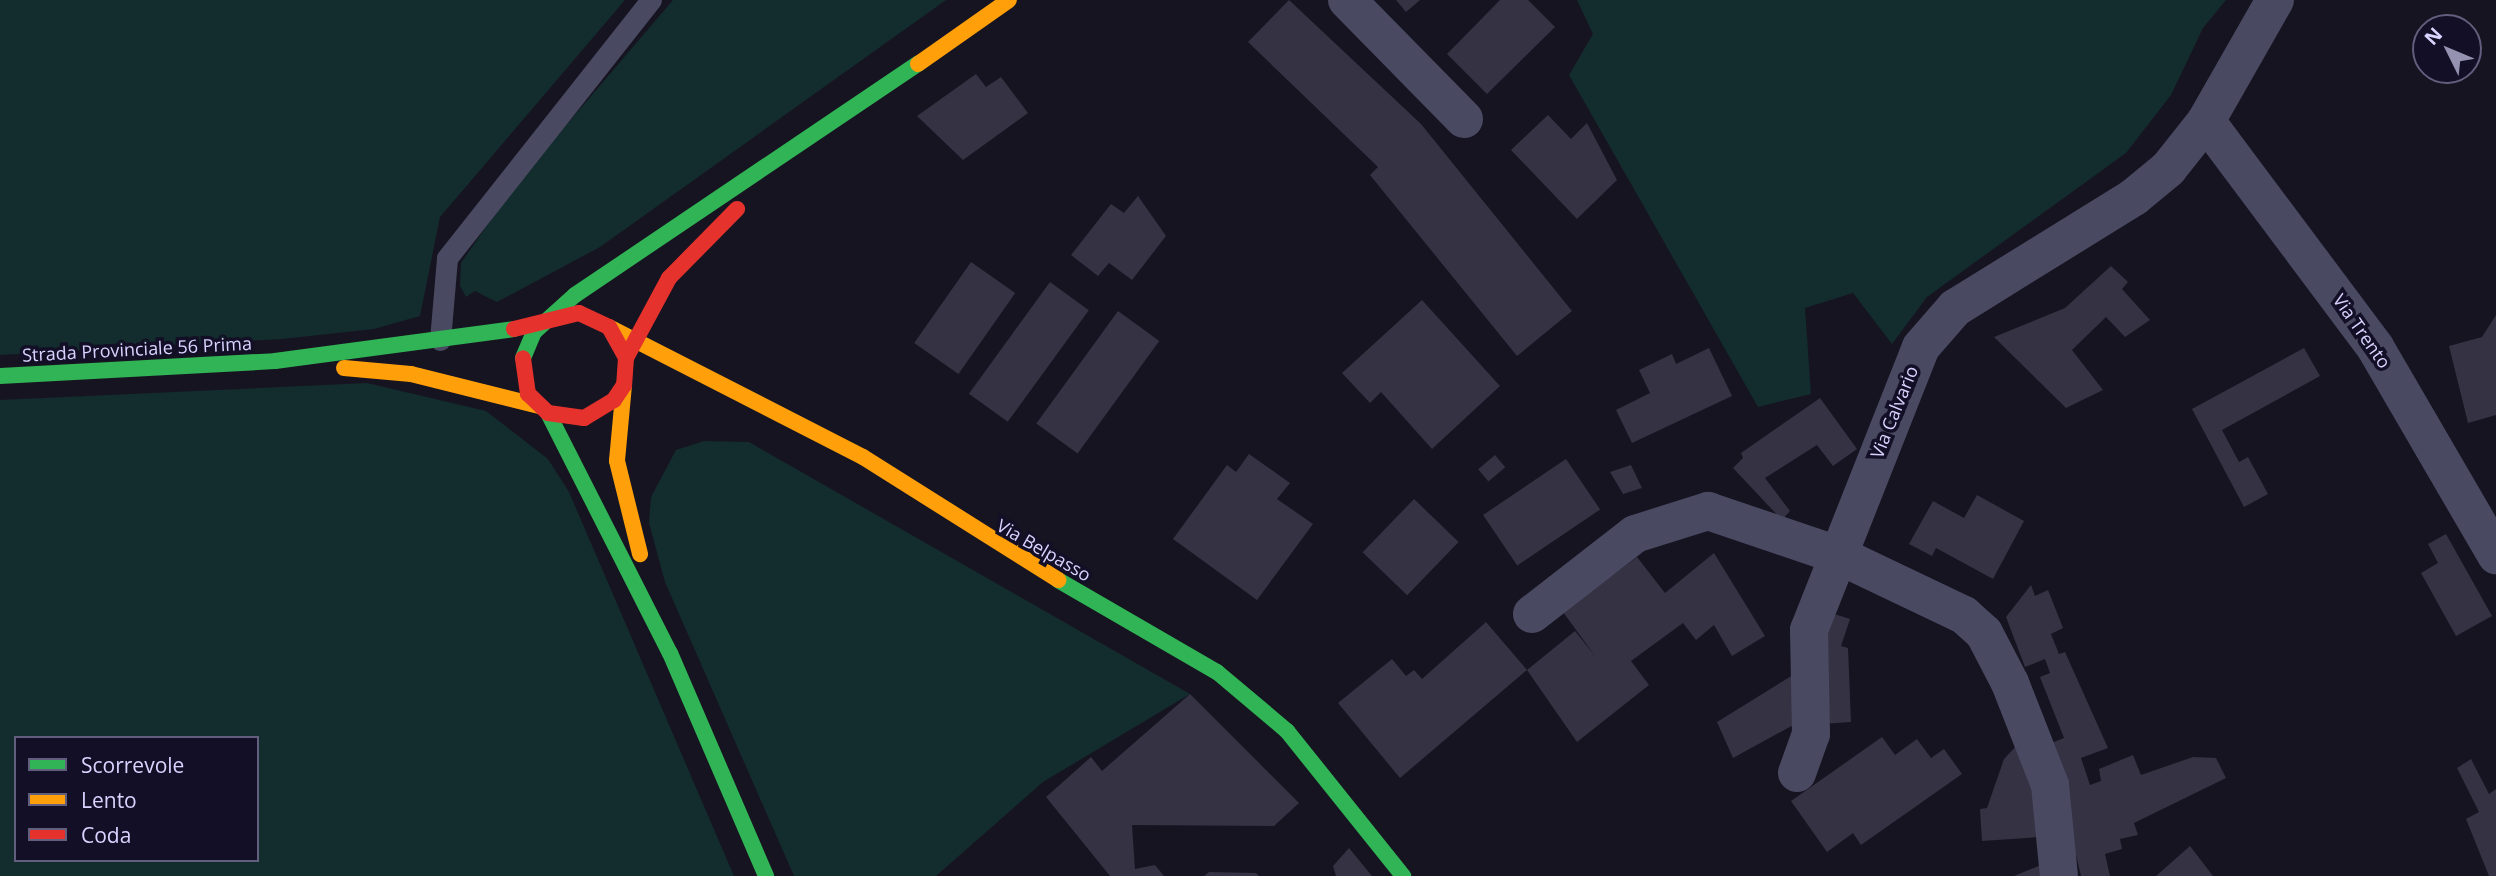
<!DOCTYPE html>
<style>
body{margin:0}
#map{position:relative;width:2496px;height:876px;overflow:hidden;background:#161421;font-family:"Open Sans",sans-serif}
div>[style]{position:absolute}
.green>*{inset:0;background:#132c2d}
.building>*{inset:0;background:#343243;transform-origin:0 0}
.lane>*{height:21px;margin:-10.5px;padding:0 10.5px;transform-origin:10.5px;border-radius:10.5px;background:#4a4962}
.street>*{height:38px;margin:-19px;padding:0 19px;transform-origin:19px;border-radius:19px;background:#4a4962}
.fast>*{height:16px;margin:-8px;padding:0 8px;transform-origin:8px;border-radius:8px;background:#30b455}
.slow>*{height:16px;margin:-8px;padding:0 8px;transform-origin:8px;border-radius:8px;background:#ff9f0a}
.jam>*{height:16px;margin:-8px;padding:0 8px;transform-origin:8px;border-radius:8px;background:#e5322d}
span{translate:-50% -50%;white-space:nowrap;text-align:center;line-height:1.15;-webkit-text-stroke:7px #130f26;paint-order:stroke}
.street-label{font-size:18px;color:#d9d4ff}
.legend{position:absolute;left:14px;top:736px;width:245px;height:126px;box-sizing:border-box;background:#130f26;border:2px solid #625e7d;margin:0;padding:9px 12px;list-style:none;font-size:21px;color:#d9d4ff}
.legend li{display:flex;align-items:center;gap:14px;height:35px}
.legend b{width:35px;border:2px solid #625e7d}
.north{position:absolute;left:2412px;top:14px;width:70px;height:70px;box-sizing:border-box;background:#130f26;border:2px solid #625e7d;border-radius:50%;rotate:313deg;font-size:19px;font-weight:700;line-height:28px;text-align:center;color:#d9d4ff}
.north::after{content:'';display:block;margin:auto;width:24px;height:32px;background:#9591b1;clip-path:polygon(50% 0,100% 100%,50% 72%,0 100%)}
</style>
<div id="map">
<div class="green">
<i style="clip-path:polygon(0 0,625px 0,440px 217px,420px 316px,374px 329px,282px 339px,0 355px)"></i>
<i style="clip-path:polygon(673px 0,946px 0,600px 247px,497px 302px,475px 291px,466px 297px,460px 286px,461px 263px,515px 185px)"></i>
<i style="clip-path:polygon(1577px 0,2226px 0,2203px 28px,2171px 95px,2126px 153px,1927px 297px,1892px 344px,1853px 293px,1805px 308px,1811px 394px,1758px 407px,1569px 75px,1593px 34px)"></i>
<i style="clip-path:polygon(evenodd,367px 383px,486px 411px,548px 459px,569px 492px,734px 876px,0 876px,0 400px,367px 383px,16px 738px,257px 738px,257px 860px,16px 860px,16px 738px)"></i>
<i style="clip-path:polygon(704px 441px,749px 442px,1190px 694px,1043px 782px,936px 876px,794px 876px,665px 582px,649px 523px,651px 497px,676px 450px)"></i>
</div>
<div class="building">
<i style="clip-path:polygon(1289px 0,1421px 124px,1572px 311px,1517px 356px,1370px 175px,1378px 167px,1248px 42px)"></i>
<i style="clip-path:polygon(1396px 0,1420px 0,1406px 12px)"></i>
<i style="clip-path:polygon(1500px 0,1528px 0,1555px 27px,1487px 94px,1447px 54px)"></i>
<i style="clip-path:polygon(976px 74px,986px 87px,1001px 77px,1028px 113px,963px 160px,917px 116px)"></i>
<i style="clip-path:polygon(1548px 115px,1571px 139px,1587px 123px,1617px 180px,1577px 219px,1511px 150px)"></i>
<i style="clip-path:polygon(1138px 196px,1166px 236px,1132px 280px,1109px 263px,1098px 276px,1071px 255px,1111px 204px,1124px 213px)"></i>
<i style="left:971px;top:262px;width:54px;height:99px;rotate:35deg"></i>
<i style="clip-path:polygon(2111px 266px,2128px 282px,2122px 289px,2150px 320px,2125px 337px,2106px 317px,2072px 350px,2103px 390px,2066px 408px,1994px 337px,2065px 308px)"></i>
<i style="left:1050px;top:282px;width:48px;height:138px;rotate:36deg"></i>
<i style="clip-path:polygon(1422px 300px,1500px 386px,1432px 449px,1381px 392px,1370px 403px,1342px 373px)"></i>
<i style="left:1118px;top:311px;width:51px;height:139px;rotate:36deg"></i>
<i style="clip-path:polygon(2496px 315px,2496px 415px,2468px 423px,2449px 346px,2482px 337px)"></i>
<i style="clip-path:polygon(1709px 348px,1732px 396px,1632px 443px,1616px 410px,1650px 393px,1639px 370px,1672px 354px,1676px 364px)"></i>
<i style="clip-path:polygon(2304px 348px,2320px 376px,2222px 430px,2239px 462px,2248px 457px,2268px 494px,2244px 507px,2192px 409px)"></i>
<i style="clip-path:polygon(1820px 398px,1857px 449px,1833px 466px,1817px 445px,1765px 478px,1790px 511px,1782px 520px,1733px 468px,1743px 458px,1741px 453px)"></i>
<i style="clip-path:polygon(1249px 454px,1290px 483px,1277px 499px,1313px 524px,1257px 600px,1173px 539px,1227px 465px,1236px 472px)"></i>
<i style="left:1495px;top:455px;width:16px;height:22px;rotate:50deg"></i>
<i style="left:1566px;top:459px;width:61px;height:100px;rotate:56deg"></i>
<i style="clip-path:polygon(1631px 465px,1642px 488px,1623px 494px,1610px 472px)"></i>
<i style="clip-path:polygon(1977px 495px,2024px 521px,1993px 579px,1936px 548px,1932px 556px,1909px 544px,1933px 501px,1964px 518px)"></i>
<i style="left:1414px;top:499px;width:62px;height:74px;rotate:44deg"></i>
<i style="clip-path:polygon(2446px 534px,2492px 616px,2456px 636px,2421px 573px,2438px 563px,2428px 544px)"></i>
<i style="clip-path:polygon(1714px 553px,1765px 636px,1732px 656px,1714px 625px,1696px 640px,1683px 623px,1631px 661px,1649px 685px,1577px 742px,1527px 670px,1575px 631px,1595px 656px,1563px 612px,1637px 557px,1665px 593px)"></i>
<i style="clip-path:polygon(2031px 585px,2035px 596px,2048px 590px,2063px 628px,2051px 634px,2059px 654px,2065px 652px,2108px 748px,2081px 758px,2090px 785px,2101px 781px,2099px 769px,2133px 755px,2141px 775px,2193px 757px,2216px 758px,2226px 778px,2134px 823px,2138px 835px,2120px 839px,2122px 849px,2105px 854px,2110px 876px,2081px 876px,2049px 744px,2064px 738px,2040px 677px,2050px 673px,2045px 659px,2025px 667px,2006px 617px)"></i>
<i style="clip-path:polygon(1828px 612px,1850px 619px,1841px 646px,1848px 648px,1851px 722px,1822px 724px)"></i>
<i style="clip-path:polygon(1486px 622px,1527px 670px,1400px 778px,1338px 703px,1392px 659px,1406px 676px,1414px 670px,1422px 679px)"></i>
<i style="clip-path:polygon(1793px 675px,1797px 723px,1733px 758px,1717px 722px)"></i>
<i style="clip-path:polygon(1190px 694px,1299px 803px,1274px 826px,1132px 825px,1135px 869px,1155px 865px,1164px 876px,1110px 876px,1046px 797px,1091px 757px,1102px 771px)"></i>
<i style="clip-path:polygon(1882px 737px,1895px 755px,1917px 739px,1931px 758px,1944px 749px,1962px 774px,1861px 845px,1853px 833px,1827px 852px,1791px 801px)"></i>
<i style="clip-path:polygon(2017px 745px,2035px 786px,2040px 837px,1982px 841px,1980px 809px,1987px 808px,2004px 759px)"></i>
<i style="clip-path:polygon(2471px 759px,2489px 794px,2496px 789px,2496px 876px,2489px 876px,2466px 819px,2479px 812px,2457px 768px)"></i>
<i style="clip-path:polygon(2190px 846px,2213px 876px,2156px 876px)"></i>
<i style="clip-path:polygon(1349px 848px,1372px 876px,1336px 876px,1333px 866px)"></i>
<i style="clip-path:polygon(2041px 865px,2045px 876px,2014px 876px)"></i>
<i style="clip-path:polygon(1209px 872px,1256px 873px,1259px 876px,1204px 876px)"></i>
</div>
<div class="lane">
<i style="left:440px;top:340px;width:82px;rotate:-85.1deg"></i>
<i style="left:447px;top:258px;width:329px;rotate:-51.7deg"></i>
</div>
<div class="street">
<i style="left:1347px;top:0;width:167px;rotate:45.5deg"></i>
<i style="left:2206px;top:121px;width:282px;rotate:53.2deg"></i>
<i style="left:2375px;top:347px;width:241px;rotate:59.8deg"></i>
<i style="left:1532px;top:614px;width:130px;rotate:-37.8deg"></i>
<i style="left:1635px;top:534px;width:77px;rotate:-17.5deg"></i>
<i style="left:1708px;top:511px;width:137px;rotate:18.7deg"></i>
<i style="left:1838px;top:555px;width:140px;rotate:25.5deg"></i>
<i style="left:1964px;top:615px;width:27px;rotate:42deg"></i>
<i style="left:1984px;top:633px;width:56px;rotate:62.5deg"></i>
<i style="left:2010px;top:683px;width:110px;rotate:68.6deg"></i>
<i style="left:2050px;top:785px;width:91px;rotate:84.4deg"></i>
<i style="left:1797px;top:773px;width:41px;rotate:-70.3deg"></i>
<i style="left:1811px;top:734px;width:104px;rotate:-91.1deg"></i>
<i style="left:1809px;top:630px;width:304px;rotate:-68.4deg"></i>
<i style="left:1921px;top:347px;width:52px;rotate:-48.9deg"></i>
<i style="left:1955px;top:308px;width:211px;rotate:-31.8deg"></i>
<i style="left:2134px;top:197px;width:44px;rotate:-39.5deg"></i>
<i style="left:2168px;top:169px;width:61px;rotate:-51.6deg"></i>
<i style="left:2206px;top:121px;width:139px;rotate:-60.3deg"></i>
</div>
<div class="fast">
<i style="left:523px;top:358px;width:28px;rotate:-67deg"></i>
<i style="left:534px;top:332px;width:55px;rotate:-42.1deg"></i>
<i style="left:575px;top:295px;width:414px;rotate:-34deg"></i>
<i style="left:0;top:376px;width:275px;rotate:-3.1deg"></i>
<i style="left:275px;top:361px;width:241px;rotate:-7.6deg"></i>
<i style="left:548px;top:413px;width:269px;rotate:63.1deg"></i>
<i style="left:670px;top:653px;width:243px;rotate:66.7deg"></i>
<i style="left:1058px;top:580px;width:184px;rotate:30.1deg"></i>
<i style="left:1217px;top:672px;width:92px;rotate:40.1deg"></i>
<i style="left:1287px;top:731px;width:186px;rotate:51.3deg"></i>
</div>
<div class="slow">
<i style="left:918px;top:64px;width:111px;rotate:-35.1deg"></i>
<i style="left:609px;top:327px;width:285px;rotate:27.1deg"></i>
<i style="left:863px;top:457px;width:231px;rotate:32.2deg"></i>
<i style="left:344px;top:368px;width:67px;rotate:5.1deg"></i>
<i style="left:411px;top:374px;width:132px;rotate:14deg"></i>
<i style="left:624px;top:385px;width:76px;rotate:95.3deg"></i>
<i style="left:617px;top:461px;width:96px;rotate:76.1deg"></i>
</div>
<div class="jam">
<i style="left:514px;top:329px;width:67px;rotate:-13.8deg"></i>
<i style="left:579px;top:313px;width:33px;rotate:25deg"></i>
<i style="left:609px;top:327px;width:35px;rotate:61deg"></i>
<i style="left:626px;top:358px;width:27px;rotate:94deg"></i>
<i style="left:624px;top:385px;width:18px;rotate:124deg"></i>
<i style="left:614px;top:400px;width:35px;rotate:149deg"></i>
<i style="left:584px;top:418px;width:36px;rotate:-172deg"></i>
<i style="left:548px;top:413px;width:28px;rotate:-136deg"></i>
<i style="left:528px;top:394px;width:36px;rotate:-98deg"></i>
<i style="left:626px;top:358px;width:91px;rotate:-61.7deg"></i>
<i style="left:669px;top:278px;width:97px;rotate:-45.4deg"></i>
</div>
<div class="street-label">
<span style="left:2362px;top:331px;rotate:55deg">Via Trento</span>
<span style="left:137px;top:349px;rotate:-3deg">Strada Provinciale 56 Prima</span>
<span style="left:1894px;top:412px;rotate:-68deg">Via Calvario</span>
<span style="left:1044px;top:550px;rotate:30deg">Via Belpasso</span>
</div>
<ul class="legend">
<li><b style="height:9px;background:#30b455"></b>Scorrevole</li>
<li><b style="height:9px;background:#ff9f0a"></b>Lento</li>
<li><b style="height:9px;background:#e5322d"></b>Coda</li>
</ul>
<div class="north">N</div>
</div>
